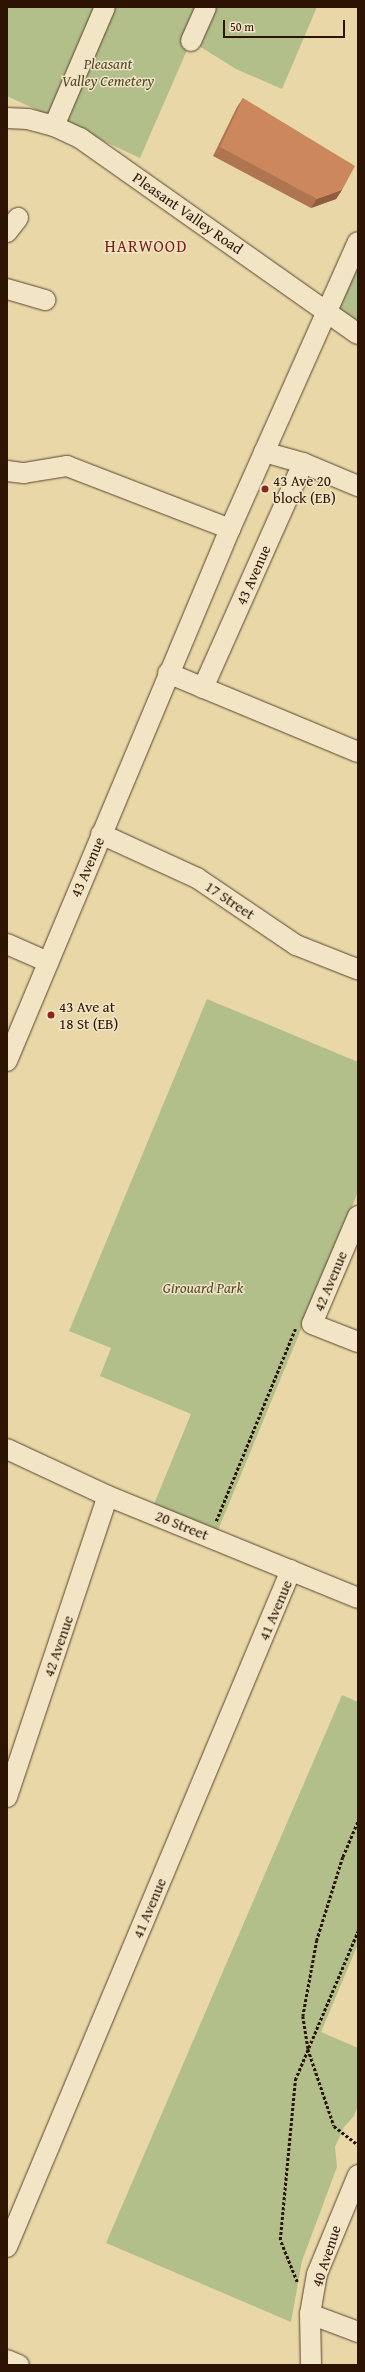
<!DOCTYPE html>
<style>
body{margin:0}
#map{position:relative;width:365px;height:2372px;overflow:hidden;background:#e9d7a8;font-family:"Gentium Book Plus",serif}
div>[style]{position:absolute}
.green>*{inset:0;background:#b2bf8b}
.path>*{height:2.5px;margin-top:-1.25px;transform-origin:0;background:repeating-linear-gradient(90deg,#2c1302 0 3px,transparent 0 5px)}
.roads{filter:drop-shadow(0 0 1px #5b442c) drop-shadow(0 0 1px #5b442c)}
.minor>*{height:20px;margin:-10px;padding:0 10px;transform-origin:10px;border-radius:10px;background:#f1e5c6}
.wall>*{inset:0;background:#af7450}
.shaded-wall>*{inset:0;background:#8f5e41}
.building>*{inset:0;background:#cc875d}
.dots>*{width:11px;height:11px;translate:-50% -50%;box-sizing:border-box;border:2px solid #f1e5c6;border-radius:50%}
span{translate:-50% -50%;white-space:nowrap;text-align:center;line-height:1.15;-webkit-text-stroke:3px #f1e5c6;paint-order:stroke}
.park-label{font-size:15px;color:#54472b;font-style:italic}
.street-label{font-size:15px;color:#2c1302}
.poi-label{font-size:15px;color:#2c1302}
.left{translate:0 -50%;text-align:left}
.quarter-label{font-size:17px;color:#7a1f14;letter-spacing:1px}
.frame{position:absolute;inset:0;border:8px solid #2c1302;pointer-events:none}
.scale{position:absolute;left:223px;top:20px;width:122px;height:18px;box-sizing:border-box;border:2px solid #2c1302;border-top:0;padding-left:5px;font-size:12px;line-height:14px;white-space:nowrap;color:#2c1302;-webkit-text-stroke:3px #f1e5c6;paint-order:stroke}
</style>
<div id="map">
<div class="green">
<i style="clip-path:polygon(7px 7px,317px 7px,282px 89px,236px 69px,191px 41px,140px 158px,7px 96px)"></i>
<i style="clip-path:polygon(358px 251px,358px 340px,332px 322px)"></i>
<i style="clip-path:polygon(207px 999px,358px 1062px,358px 1192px,218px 1530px,154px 1504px,191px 1414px,100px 1376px,111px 1348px,69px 1331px)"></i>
<i style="clip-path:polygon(342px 1695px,358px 1702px,358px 1944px,321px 2032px,358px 2048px,358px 2105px,354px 2116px,344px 2127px,335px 2147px,337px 2167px,302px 2261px,291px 2322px,106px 2243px)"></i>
</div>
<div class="path">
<i style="left:216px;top:1521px;width:208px;rotate:-67.6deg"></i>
<i style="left:358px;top:1822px;width:38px;rotate:113deg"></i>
<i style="left:343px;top:1857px;width:87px;rotate:107.4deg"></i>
<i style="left:317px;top:1940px;width:77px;rotate:100.4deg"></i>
<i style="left:303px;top:2016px;width:33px;rotate:81deg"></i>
<i style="left:308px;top:2049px;width:81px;rotate:71.3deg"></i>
<i style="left:334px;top:2126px;width:31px;rotate:38deg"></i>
<i style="left:297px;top:2282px;width:45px;rotate:-112deg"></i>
<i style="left:280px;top:2240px;width:161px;rotate:-84.6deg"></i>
<i style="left:295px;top:2080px;width:162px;rotate:-67.1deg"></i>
</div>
<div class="roads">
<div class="minor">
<i style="left:191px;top:41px;width:37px;rotate:-66deg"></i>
<i style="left:7px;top:118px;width:21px;rotate:3deg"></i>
<i style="left:28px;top:119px;width:27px;rotate:15deg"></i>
<i style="left:54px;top:126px;width:29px;rotate:25deg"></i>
<i style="left:80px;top:138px;width:340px;rotate:35.2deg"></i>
<i style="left:54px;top:126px;width:129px;rotate:-66.8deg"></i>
<i style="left:7px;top:232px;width:18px;rotate:-52deg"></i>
<i style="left:7px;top:289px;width:40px;rotate:16deg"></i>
<i style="left:264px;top:452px;width:41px;rotate:15.8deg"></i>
<i style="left:303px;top:463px;width:60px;rotate:22.7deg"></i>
<i style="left:7px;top:471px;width:17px;rotate:7deg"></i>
<i style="left:24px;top:473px;width:44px;rotate:-9.2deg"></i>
<i style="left:67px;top:466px;width:175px;rotate:21.1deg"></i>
<i style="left:168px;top:673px;width:206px;rotate:22.6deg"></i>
<i style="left:203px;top:688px;width:246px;rotate:-66deg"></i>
<i style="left:101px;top:834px;width:106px;rotate:24.6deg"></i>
<i style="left:197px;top:878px;width:120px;rotate:34.1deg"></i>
<i style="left:296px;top:945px;width:66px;rotate:21.5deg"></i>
<i style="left:7px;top:944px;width:45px;rotate:23.7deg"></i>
<i style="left:7px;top:1061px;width:577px;rotate:-67.26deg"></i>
<i style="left:230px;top:529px;width:314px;rotate:-66deg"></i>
<i style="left:358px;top:1216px;width:117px;rotate:113.1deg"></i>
<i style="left:312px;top:1324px;width:49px;rotate:21.4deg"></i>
<i style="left:7px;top:1449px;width:111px;rotate:25deg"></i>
<i style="left:108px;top:1496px;width:270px;rotate:22.2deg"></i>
<i style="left:7px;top:1797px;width:317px;rotate:-71.5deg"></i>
<i style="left:7px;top:2247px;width:734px;rotate:-67.24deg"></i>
<i style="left:310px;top:2314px;width:51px;rotate:20.6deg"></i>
<i style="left:7px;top:2360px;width:13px;rotate:23deg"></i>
<i style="left:311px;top:2365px;width:51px;rotate:-91.1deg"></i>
<i style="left:310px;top:2314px;width:41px;rotate:-80.1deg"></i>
<i style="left:317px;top:2274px;width:107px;rotate:-67.5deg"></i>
</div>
</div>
<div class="wall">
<i style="clip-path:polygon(243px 98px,342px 190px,336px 199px,311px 208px,213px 156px,237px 107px)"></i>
</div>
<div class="shaded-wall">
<i style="clip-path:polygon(342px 190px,336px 199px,311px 208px,317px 199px)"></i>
</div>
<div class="building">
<i style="clip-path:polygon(243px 98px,355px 166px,342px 190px,317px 199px,220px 147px)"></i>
</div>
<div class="dots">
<i style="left:265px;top:489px;background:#8f2418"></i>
<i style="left:51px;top:1015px;background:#8f2418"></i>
</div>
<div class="park-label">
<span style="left:108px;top:72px">Pleasant<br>Valley Cemetery</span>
<span style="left:203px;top:1288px">Girouard Park</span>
</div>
<div class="street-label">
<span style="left:188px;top:213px;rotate:35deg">Pleasant Valley Road</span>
<span style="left:253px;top:575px;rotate:-66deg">43 Avenue</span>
<span style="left:87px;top:867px;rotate:-67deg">43 Avenue</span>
<span style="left:230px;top:900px;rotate:34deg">17 Street</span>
<span style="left:330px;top:1281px;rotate:-67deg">42 Avenue</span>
<span style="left:182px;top:1525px;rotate:22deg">20 Street</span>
<span style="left:275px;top:1610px;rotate:-67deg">41 Avenue</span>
<span style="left:58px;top:1646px;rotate:-71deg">42 Avenue</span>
<span style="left:149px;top:1908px;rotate:-67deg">41 Avenue</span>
<span style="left:326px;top:2256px;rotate:-72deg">40 Avenue</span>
</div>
<div class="poi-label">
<span class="left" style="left:273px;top:489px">43 Ave 20<br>block (EB)</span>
<span class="left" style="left:59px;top:1015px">43 Ave at<br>18 St (EB)</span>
</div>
<div class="quarter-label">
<span style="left:146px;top:246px">HARWOOD</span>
</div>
<div class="frame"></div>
<div class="scale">50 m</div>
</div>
